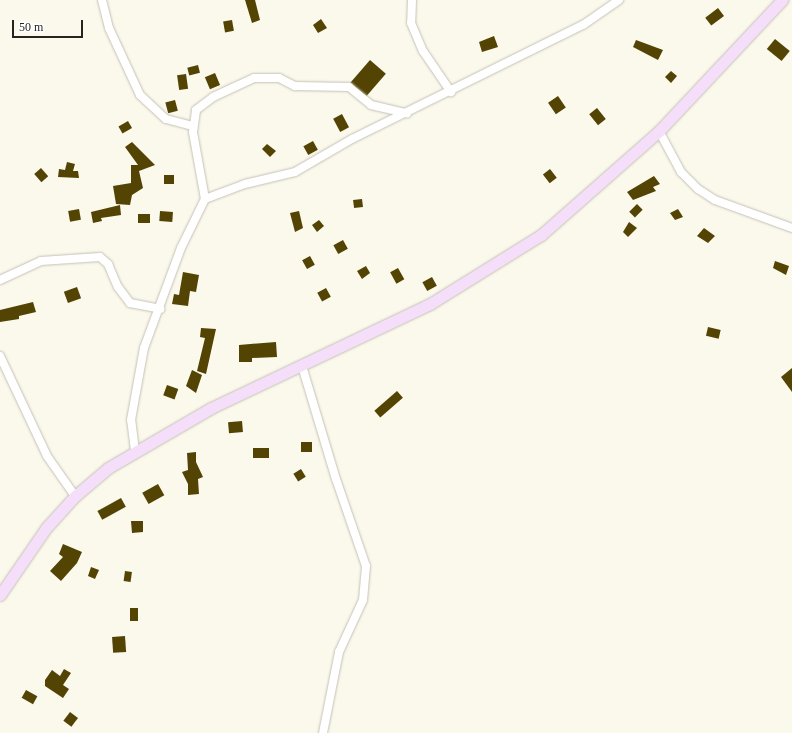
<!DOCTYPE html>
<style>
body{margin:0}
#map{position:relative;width:792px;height:733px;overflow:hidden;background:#fbf8ec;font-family:Georgia,serif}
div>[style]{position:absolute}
.building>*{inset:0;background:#534404;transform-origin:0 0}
.roads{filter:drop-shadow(0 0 1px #c4c1b6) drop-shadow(0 0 1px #c4c1b6)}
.street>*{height:8px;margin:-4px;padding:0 4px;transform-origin:4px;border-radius:4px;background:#fff}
.secondary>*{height:11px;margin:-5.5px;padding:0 5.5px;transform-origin:5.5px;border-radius:5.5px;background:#f5def9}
span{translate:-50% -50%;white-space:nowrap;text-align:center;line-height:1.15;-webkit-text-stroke:4px #fff;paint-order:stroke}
.scale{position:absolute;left:12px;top:20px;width:71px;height:18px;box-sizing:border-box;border:2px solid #252420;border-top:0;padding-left:5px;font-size:12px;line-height:14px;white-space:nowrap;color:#252420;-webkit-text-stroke:3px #fff;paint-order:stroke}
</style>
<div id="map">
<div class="building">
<i style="clip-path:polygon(245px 0,255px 0,260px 20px,252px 23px)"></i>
<i style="left:718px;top:8px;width:10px;height:16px;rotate:53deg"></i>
<i style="clip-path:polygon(321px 19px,327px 28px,318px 33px,313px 25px)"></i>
<i style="left:232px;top:20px;width:11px;height:9px;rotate:80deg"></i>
<i style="clip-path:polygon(494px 36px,498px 47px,482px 52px,479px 42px)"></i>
<i style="left:775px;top:39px;width:19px;height:13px;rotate:39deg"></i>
<i style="clip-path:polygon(636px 40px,663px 50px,658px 60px,633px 47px)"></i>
<i style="left:370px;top:60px;width:21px;height:30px;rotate:41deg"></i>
<i style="left:198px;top:65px;width:8px;height:11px;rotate:76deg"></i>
<i style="clip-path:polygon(671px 71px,677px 76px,671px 83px,665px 77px)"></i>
<i style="left:215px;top:73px;width:13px;height:11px;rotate:67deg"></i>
<i style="left:186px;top:74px;width:15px;height:9px;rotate:82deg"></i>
<i style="left:558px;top:96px;width:14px;height:12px;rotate:56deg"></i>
<i style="left:175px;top:100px;width:11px;height:10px;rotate:75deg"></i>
<i style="left:597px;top:108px;width:14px;height:10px;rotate:51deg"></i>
<i style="left:342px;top:114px;width:15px;height:10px;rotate:62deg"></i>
<i style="left:128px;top:121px;width:8px;height:11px;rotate:60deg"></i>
<i style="left:313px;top:141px;width:10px;height:11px;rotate:61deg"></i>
<i style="clip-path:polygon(132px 142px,155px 165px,139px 171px,143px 188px,132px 195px,130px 205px,116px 204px,113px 186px,131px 183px,131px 165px,138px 165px,125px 147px)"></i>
<i style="clip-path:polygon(267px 144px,276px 151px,270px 157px,262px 149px)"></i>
<i style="clip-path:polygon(67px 162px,75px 164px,73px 171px,78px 171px,79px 178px,58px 177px,59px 169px,65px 170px)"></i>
<i style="left:41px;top:168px;width:11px;height:9px;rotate:49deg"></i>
<i style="left:550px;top:169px;width:11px;height:9px;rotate:52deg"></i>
<i style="left:164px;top:175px;width:10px;height:9px"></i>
<i style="clip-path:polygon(654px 176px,660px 184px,653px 187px,656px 191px,633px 200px,627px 192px)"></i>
<i style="left:362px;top:199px;width:8px;height:9px;rotate:83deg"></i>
<i style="left:637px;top:204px;width:8px;height:11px;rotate:45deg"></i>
<i style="clip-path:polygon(120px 205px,121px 215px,101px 218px,102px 221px,93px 223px,91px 212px)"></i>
<i style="left:79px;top:209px;width:11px;height:11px;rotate:80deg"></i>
<i style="clip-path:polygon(678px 209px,683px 217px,675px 220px,670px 213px)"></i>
<i style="left:160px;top:211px;width:13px;height:10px;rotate:4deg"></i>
<i style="clip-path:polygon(299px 211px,303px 228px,295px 232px,290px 213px)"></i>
<i style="left:138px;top:214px;width:12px;height:9px"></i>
<i style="clip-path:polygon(319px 220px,324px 226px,317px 232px,312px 225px)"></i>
<i style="clip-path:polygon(629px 222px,637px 228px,628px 237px,623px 232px)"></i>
<i style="clip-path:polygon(704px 228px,715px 236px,708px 243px,697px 236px)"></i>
<i style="left:343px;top:240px;width:10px;height:11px;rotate:61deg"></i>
<i style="left:310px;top:256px;width:10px;height:9px;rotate:61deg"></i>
<i style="clip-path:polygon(775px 261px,789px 266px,786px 275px,773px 268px)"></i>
<i style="clip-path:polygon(366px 266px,370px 273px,362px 279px,357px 271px)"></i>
<i style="left:398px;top:268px;width:13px;height:9px;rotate:61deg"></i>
<i style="clip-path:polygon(183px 272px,199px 275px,196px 292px,190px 291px,188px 306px,172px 304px,174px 294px,179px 295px)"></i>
<i style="left:432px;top:277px;width:10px;height:11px;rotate:61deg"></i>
<i style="left:77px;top:287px;width:12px;height:14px;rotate:70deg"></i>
<i style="left:326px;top:288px;width:10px;height:10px;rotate:61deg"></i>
<i style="clip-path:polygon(33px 302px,36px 312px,19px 316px,19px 319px,0 322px,0 310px)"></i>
<i style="left:708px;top:327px;width:13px;height:9px;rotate:13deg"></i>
<i style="clip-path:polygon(201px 328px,216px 329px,206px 374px,197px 371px,205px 338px,200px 337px)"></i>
<i style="clip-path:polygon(276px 342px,277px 357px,252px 358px,252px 362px,239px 362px,239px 345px)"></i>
<i style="clip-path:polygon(792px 368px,792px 392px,781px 377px)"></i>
<i style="clip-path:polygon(192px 370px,202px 375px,196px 393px,186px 386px)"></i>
<i style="left:167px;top:385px;width:12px;height:11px;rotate:20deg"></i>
<i style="left:397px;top:391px;width:9px;height:30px;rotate:49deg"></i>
<i style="left:242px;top:421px;width:11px;height:14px;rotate:85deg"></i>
<i style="left:301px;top:442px;width:11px;height:10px"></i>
<i style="left:253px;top:448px;width:16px;height:10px"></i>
<i style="clip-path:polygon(196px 452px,196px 462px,203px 477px,198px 479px,199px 494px,188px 495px,188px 484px,182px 472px,188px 470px,187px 453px)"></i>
<i style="left:301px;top:469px;width:9px;height:9px;rotate:58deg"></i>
<i style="left:158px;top:484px;width:13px;height:18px;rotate:61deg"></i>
<i style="left:121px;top:498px;width:10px;height:27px;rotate:61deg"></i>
<i style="clip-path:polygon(131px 521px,143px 521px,143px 532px,132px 533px)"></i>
<i style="clip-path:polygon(63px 544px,82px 552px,77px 563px,61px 581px,50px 571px,63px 557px,59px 554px)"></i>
<i style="clip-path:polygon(91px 567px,99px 570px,95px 579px,88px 576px)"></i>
<i style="left:125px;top:571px;width:7px;height:10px;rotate:8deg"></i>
<i style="left:130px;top:608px;width:8px;height:13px"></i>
<i style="left:125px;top:636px;width:16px;height:13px;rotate:86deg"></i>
<i style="clip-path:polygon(64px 669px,71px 673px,63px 685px,69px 689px,63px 698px,45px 686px,45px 680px,52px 670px,60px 676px)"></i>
<i style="left:26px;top:690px;width:13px;height:9px;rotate:29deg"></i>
<i style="left:70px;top:712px;width:10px;height:11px;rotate:37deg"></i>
</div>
<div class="roads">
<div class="street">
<i style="left:102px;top:0;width:29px;rotate:76deg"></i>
<i style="left:109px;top:28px;width:74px;rotate:65.2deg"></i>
<i style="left:140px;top:95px;width:35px;rotate:43deg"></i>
<i style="left:166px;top:119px;width:27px;rotate:15deg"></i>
<i style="left:412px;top:0;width:23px;rotate:92deg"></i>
<i style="left:411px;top:23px;width:30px;rotate:67deg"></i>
<i style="left:423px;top:51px;width:50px;rotate:55.7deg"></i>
<i style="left:659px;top:131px;width:47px;rotate:61.8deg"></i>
<i style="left:681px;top:172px;width:24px;rotate:45deg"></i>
<i style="left:698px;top:189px;width:20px;rotate:33deg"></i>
<i style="left:715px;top:200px;width:82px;rotate:20deg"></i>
<i style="left:205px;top:199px;width:68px;rotate:-100.2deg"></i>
<i style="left:193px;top:132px;width:22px;rotate:-82deg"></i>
<i style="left:196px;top:110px;width:21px;rotate:-37deg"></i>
<i style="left:213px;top:97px;width:45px;rotate:-24.9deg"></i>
<i style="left:254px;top:78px;width:25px"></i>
<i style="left:279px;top:78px;width:18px;rotate:27deg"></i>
<i style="left:295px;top:86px;width:54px;rotate:1.1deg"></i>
<i style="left:349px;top:87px;width:28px;rotate:39deg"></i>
<i style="left:371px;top:105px;width:37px;rotate:13deg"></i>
<i style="left:0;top:280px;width:45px;rotate:-24.9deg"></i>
<i style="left:41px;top:261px;width:59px;rotate:-3.9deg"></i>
<i style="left:100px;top:257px;width:11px;rotate:41deg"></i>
<i style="left:108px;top:264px;width:25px;rotate:67deg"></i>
<i style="left:118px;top:287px;width:20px;rotate:53deg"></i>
<i style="left:130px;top:303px;width:31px;rotate:11deg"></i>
<i style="left:0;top:356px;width:110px;rotate:64.8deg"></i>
<i style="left:47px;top:456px;width:49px;rotate:55deg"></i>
<i style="left:302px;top:366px;width:118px;rotate:73.3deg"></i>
<i style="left:336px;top:479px;width:92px;rotate:71deg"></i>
<i style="left:366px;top:566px;width:34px;rotate:95deg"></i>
<i style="left:363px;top:600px;width:57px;rotate:114.8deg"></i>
<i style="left:339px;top:652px;width:83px;rotate:101.2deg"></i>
<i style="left:135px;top:451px;width:31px;rotate:-97deg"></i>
<i style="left:131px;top:420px;width:73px;rotate:-79.8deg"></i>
<i style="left:144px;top:348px;width:107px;rotate:-69.7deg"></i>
<i style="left:181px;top:248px;width:55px;rotate:-63.9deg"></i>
<i style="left:205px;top:199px;width:43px;rotate:-20.6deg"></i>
<i style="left:245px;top:184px;width:51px;rotate:-13.5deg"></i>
<i style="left:295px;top:172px;width:66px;rotate:-30.1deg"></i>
<i style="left:352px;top:139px;width:258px;rotate:-26.3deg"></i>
<i style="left:583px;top:25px;width:44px;rotate:-34.8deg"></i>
</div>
<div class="secondary">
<i style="left:0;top:595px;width:81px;rotate:-55.5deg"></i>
<i style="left:46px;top:528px;width:43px;rotate:-47.8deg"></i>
<i style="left:75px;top:496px;width:43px;rotate:-40.3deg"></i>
<i style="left:108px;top:468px;width:119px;rotate:-30.2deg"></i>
<i style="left:211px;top:408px;width:242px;rotate:-25.4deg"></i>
<i style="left:430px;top:304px;width:131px;rotate:-31.9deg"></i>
<i style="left:541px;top:235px;width:157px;rotate:-41.4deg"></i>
<i style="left:659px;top:131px;width:180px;rotate:-46.8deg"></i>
</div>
</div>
<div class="scale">50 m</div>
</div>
